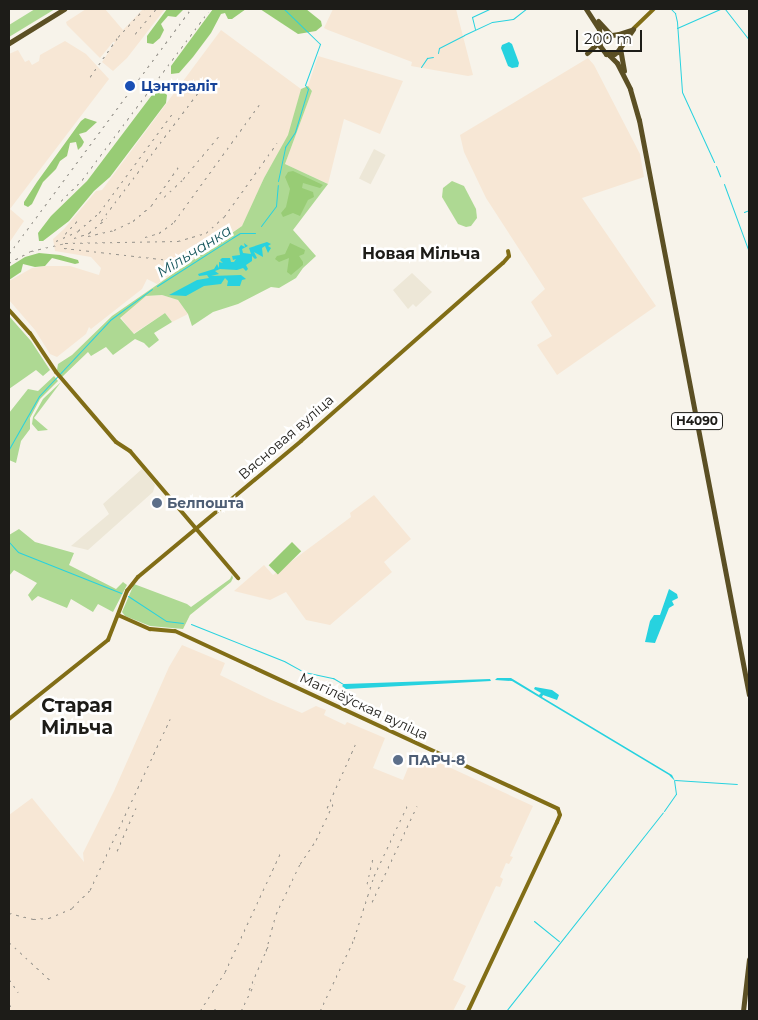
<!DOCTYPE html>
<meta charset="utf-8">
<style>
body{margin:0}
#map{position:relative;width:758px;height:1020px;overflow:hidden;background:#f7f3ea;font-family:Montserrat,sans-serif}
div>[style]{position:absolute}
.industrial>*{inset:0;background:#f7e7d5}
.built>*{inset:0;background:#ede7d7;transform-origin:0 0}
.green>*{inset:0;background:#aed993}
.forest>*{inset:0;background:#98cc75;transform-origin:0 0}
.water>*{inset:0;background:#27d2df}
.stream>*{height:1px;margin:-0.5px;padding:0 0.5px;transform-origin:0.5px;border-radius:0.5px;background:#27d2df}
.secondary>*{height:4px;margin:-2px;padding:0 2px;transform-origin:2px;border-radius:2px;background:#816d16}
.primary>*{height:5px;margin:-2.5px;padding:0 2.5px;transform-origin:2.5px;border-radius:2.5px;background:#5b4f24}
.rail>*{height:1px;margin-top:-0.5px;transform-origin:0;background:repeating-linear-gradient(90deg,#95928b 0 2.5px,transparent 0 7.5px)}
.dots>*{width:14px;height:14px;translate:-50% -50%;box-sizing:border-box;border:2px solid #fff;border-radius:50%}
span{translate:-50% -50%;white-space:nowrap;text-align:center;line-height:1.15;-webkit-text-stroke:5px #fff;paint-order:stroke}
.shield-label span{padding:1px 4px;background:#fff;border:1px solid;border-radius:4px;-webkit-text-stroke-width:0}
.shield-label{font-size:12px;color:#1d1c18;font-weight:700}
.transit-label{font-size:14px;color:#164399;font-weight:700}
.left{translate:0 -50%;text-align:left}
.street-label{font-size:14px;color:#1d1c18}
.service-label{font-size:14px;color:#4e5e75;font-weight:700}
.water-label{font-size:15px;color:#15565c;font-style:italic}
.quarter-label{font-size:16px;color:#1d1c18;font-weight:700}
.district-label{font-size:19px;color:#1d1c18;font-weight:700}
.frame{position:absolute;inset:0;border:10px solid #1d1c18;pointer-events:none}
.scale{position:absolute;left:576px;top:30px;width:66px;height:22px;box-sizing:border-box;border:2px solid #1d1c18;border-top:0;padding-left:6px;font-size:15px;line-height:18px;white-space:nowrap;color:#1d1c18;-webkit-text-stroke:4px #fff;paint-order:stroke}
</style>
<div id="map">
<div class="industrial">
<i style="clip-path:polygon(86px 9px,105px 9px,123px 30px,143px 9px,165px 9px,127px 58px,113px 71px,102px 62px,115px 42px,113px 42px,100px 58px,67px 25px,66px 22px)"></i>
<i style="clip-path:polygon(333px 9px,456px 9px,473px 75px,468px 76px,411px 66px,412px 62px,328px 30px,324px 28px)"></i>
<i style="clip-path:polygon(221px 30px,301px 89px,289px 135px,264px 178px,249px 212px,242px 226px,234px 231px,157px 284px,147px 279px,142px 289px,91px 329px,89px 327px,86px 334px,57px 357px,50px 354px,35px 330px,9px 300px,9px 281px,32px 268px,46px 266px,70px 266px,99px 275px,101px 268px,91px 257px,55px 251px,53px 239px,64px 229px,96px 191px,102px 190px)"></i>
<i style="clip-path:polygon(65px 41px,86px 54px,109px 79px,10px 209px,24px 221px,9px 243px,9px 54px,18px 50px,25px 62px,29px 60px,32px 65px,39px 61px,40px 55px)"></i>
<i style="clip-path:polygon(318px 56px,403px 81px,380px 134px,344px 119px,328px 184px,285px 164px,312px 91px,308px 86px)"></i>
<i style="clip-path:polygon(588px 58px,594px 65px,640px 154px,644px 177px,582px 198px,656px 306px,557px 375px,537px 345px,552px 336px,531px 302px,545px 289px,486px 198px,464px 152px,460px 135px)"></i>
<i style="clip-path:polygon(162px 295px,178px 300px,188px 314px,172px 322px,165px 313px,133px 334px,120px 316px,146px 296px)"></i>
<i style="clip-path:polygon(374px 495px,411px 539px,384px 562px,392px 572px,330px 625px,306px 620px,286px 592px,270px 600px,234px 591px,264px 565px,273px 575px,351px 517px,350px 513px)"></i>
<i style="clip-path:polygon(182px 645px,225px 663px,220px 675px,269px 699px,302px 713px,316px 706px,326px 710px,324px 715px,345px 725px,347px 722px,385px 738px,373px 768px,403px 780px,412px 758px,425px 756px,533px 806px,510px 856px,513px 857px,509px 864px,506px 863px,500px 877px,503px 879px,500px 887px,496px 886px,453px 980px,466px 986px,453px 1011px,9px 1011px,9px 815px,32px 798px,84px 862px,83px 853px,114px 791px,169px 667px)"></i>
</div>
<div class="built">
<i style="left:374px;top:149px;width:13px;height:33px;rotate:27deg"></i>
<i style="clip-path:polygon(412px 273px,432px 292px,416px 307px,413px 304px,408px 309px,393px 290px)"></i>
<i style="clip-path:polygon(143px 468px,155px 485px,153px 492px,88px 550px,71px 546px,109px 514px,103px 504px)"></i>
</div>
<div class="green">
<i style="clip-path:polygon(35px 9px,55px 9px,9px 37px,9px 25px)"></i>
<i style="clip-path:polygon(308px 86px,312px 91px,285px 164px,328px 184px,293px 230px,316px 256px,303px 268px,296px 278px,279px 288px,271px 287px,238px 304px,213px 312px,192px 326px,188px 314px,178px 300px,162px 295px,146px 296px,120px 318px,134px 334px,165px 313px,172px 322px,154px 333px,159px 340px,149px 348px,144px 343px,135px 339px,113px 355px,106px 347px,91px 356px,88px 352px,62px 377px,57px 370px,58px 364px,72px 355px,112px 316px,242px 226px,264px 178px,288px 135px,301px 89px)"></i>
<i style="clip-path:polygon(452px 181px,464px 186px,476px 209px,477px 218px,471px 226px,466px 227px,458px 224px,442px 197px,443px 188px)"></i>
<i style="clip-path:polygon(9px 316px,31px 341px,50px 370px,43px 376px,36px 370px,9px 389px)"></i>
<i style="clip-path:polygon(54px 376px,58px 381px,40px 399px,30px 418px,30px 429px,21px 441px,16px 463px,9px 460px,9px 413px,28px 389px,38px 391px)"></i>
<i style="clip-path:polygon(61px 382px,34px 418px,48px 430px,38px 431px,32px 424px,33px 417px,43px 399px)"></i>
<i style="clip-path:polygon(19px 529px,35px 542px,74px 553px,69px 565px,116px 589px,123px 582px,127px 585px,113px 612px,98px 604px,93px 612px,71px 599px,67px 608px,38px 596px,32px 601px,28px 595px,37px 583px,14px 570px,9px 576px,9px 535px)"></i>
<i style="clip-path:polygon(232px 575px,233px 578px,231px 582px,190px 615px,183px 629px,150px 626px,125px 616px,122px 612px,134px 584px,187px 604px,191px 607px,230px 579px)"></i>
</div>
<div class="forest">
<i style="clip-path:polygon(167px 9px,184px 9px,176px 17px,168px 16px,161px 24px,164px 30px,160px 38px,153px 44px,147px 43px,147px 36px)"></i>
<i style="clip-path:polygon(213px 9px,246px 9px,232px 19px,228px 19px,225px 13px,221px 14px,211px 33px,193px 57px,179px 73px,171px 74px,171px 66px)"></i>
<i style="clip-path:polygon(260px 9px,306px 9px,321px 21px,322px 26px,316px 31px,298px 34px)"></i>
<i style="clip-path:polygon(159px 88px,167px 95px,166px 103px,110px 177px,94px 191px,69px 221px,43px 241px,39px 241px,38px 233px,51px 216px,87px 181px,155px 91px)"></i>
<i style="clip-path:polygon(85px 118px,97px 122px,86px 132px,79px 134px,84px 142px,82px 146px,78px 150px,76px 142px,70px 143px,67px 156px,60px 161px,56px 169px,43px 182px,32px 204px,28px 207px,24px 205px,24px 202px,37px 182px,81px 121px)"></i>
<i style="clip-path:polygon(293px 171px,323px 185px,320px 188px,303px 183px,302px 188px,313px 192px,314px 197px,308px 200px,300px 216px,293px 213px,283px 217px,281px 213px,286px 207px,290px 189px,285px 177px,288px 172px)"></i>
<i style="clip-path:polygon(290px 243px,305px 250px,304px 254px,299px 256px,303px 262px,303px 265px,291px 275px,287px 272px,289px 258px,279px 262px,275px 259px,277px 256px,285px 254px)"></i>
<i style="clip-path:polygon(39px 253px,60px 255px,78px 260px,79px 263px,75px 264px,52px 258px,45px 266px,35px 267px,23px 264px,21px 272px,9px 280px,9px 267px,25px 257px)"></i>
<i style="left:292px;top:542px;width:13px;height:33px;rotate:45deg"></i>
</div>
<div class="water">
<i style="clip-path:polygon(509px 42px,512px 44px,519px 63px,518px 67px,512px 68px,508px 66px,501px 48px,502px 45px)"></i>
<i style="clip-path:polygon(267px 242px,271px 244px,268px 246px,271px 248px,268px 253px,265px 246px,262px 248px,263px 257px,254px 252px,257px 258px,255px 259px,252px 256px,252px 261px,246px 265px,248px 269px,246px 271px,243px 268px,237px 270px,220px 269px,215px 271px,219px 274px,211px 276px,241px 275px,246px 279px,242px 280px,240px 286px,227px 286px,228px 281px,225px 278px,221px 284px,204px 286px,186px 296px,169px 295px,197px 280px,209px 278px,207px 275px,199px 276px,198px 274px,214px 269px,217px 264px,219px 268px,219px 262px,223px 263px,220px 260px,222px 258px,230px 258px,231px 262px,234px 262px,236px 259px,233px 260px,232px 256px,240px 255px,239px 248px,241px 245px,245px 247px,244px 243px,248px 246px,242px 249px,243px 253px,251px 254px,249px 248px)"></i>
<i style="clip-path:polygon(669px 589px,677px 594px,678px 598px,672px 601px,674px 605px,669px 608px,655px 643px,645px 642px,650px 621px,654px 615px,660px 615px)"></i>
<i style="clip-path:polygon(497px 678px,511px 678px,539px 695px,541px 693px,534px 689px,535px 687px,552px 690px,559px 695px,557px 700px,543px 695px,542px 697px,672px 775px,675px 781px,669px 775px,512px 681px,495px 680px)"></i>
<i style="clip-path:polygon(490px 679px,491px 681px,346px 689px,342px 686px,344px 684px)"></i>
</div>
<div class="stream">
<i style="left:671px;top:9px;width:6px;rotate:45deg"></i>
<i style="left:675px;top:13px;width:9px;rotate:77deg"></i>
<i style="left:677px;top:22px;width:70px;rotate:85.9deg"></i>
<i style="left:682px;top:92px;width:77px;rotate:65.4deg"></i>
<i style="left:725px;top:9px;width:39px;rotate:52deg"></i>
<i style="left:677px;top:28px;width:47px;rotate:-23.8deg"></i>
<i style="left:475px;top:29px;width:12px;rotate:-104deg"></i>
<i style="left:472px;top:17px;width:19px;rotate:-25deg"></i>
<i style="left:438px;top:53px;width:5px;rotate:-79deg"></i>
<i style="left:439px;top:48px;width:28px;rotate:-27deg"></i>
<i style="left:464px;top:35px;width:31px;rotate:-25deg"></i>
<i style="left:492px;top:22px;width:21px;rotate:-8deg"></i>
<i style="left:513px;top:19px;width:16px;rotate:-38deg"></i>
<i style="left:421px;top:67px;width:11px;rotate:-56deg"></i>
<i style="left:427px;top:58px;width:6px;rotate:-9deg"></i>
<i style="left:716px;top:166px;width:11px;rotate:68deg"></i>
<i style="left:278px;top:181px;width:35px;rotate:-78deg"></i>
<i style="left:285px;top:147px;width:18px;rotate:-56deg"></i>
<i style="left:295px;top:132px;width:45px;rotate:-73.2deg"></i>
<i style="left:308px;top:89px;width:5px;rotate:-127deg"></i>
<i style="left:305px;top:85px;width:44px;rotate:-69.9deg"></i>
<i style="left:320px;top:44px;width:50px;rotate:-135.8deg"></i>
<i style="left:724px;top:184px;width:72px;rotate:69.8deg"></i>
<i style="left:744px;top:212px;width:5px;rotate:-22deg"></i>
<i style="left:261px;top:226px;width:25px;rotate:-53deg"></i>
<i style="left:276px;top:206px;width:21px;rotate:-85deg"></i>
<i style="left:157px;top:286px;width:89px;rotate:-32.6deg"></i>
<i style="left:232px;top:238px;width:9px;rotate:-32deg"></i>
<i style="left:240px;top:233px;width:15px"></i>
<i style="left:9px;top:449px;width:61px;rotate:-60.5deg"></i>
<i style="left:39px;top:396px;width:104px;rotate:-46.9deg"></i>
<i style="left:110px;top:320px;width:52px;rotate:-36.4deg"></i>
<i style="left:9px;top:542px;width:13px;rotate:48deg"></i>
<i style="left:18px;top:552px;width:111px;rotate:21.7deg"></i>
<i style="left:128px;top:596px;width:45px;rotate:33.3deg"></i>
<i style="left:166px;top:621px;width:17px;rotate:7deg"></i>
<i style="left:191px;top:624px;width:100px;rotate:21.7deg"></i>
<i style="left:284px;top:661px;width:23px;rotate:29deg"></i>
<i style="left:304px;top:672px;width:30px;rotate:12deg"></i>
<i style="left:333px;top:678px;width:12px;rotate:31deg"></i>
<i style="left:675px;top:780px;width:62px;rotate:3.7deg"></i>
<i style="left:664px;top:811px;width:21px;rotate:-55deg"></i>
<i style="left:676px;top:794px;width:14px;rotate:-98deg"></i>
<i style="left:534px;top:921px;width:32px;rotate:39deg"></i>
<i style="left:506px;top:1011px;width:253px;rotate:-51.7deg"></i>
</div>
<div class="secondary">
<i style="left:633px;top:29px;width:29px;rotate:-44deg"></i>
<i style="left:9px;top:310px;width:31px;rotate:48deg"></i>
<i style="left:30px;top:333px;width:47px;rotate:56.3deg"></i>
<i style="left:56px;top:372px;width:92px;rotate:49.4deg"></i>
<i style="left:116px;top:442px;width:17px;rotate:33deg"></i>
<i style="left:130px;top:451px;width:167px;rotate:49.6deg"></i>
<i style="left:118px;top:615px;width:35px;rotate:24deg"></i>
<i style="left:150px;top:629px;width:25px;rotate:5deg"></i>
<i style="left:175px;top:631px;width:422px;rotate:24.9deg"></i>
<i style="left:558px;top:809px;width:6px;rotate:72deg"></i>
<i style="left:560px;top:815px;width:8px;rotate:113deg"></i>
<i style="left:557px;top:822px;width:209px;rotate:115.2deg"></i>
<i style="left:9px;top:719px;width:127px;rotate:-38.6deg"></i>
<i style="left:108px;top:640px;width:53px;rotate:-68.8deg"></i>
<i style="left:127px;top:591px;width:18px;rotate:-52deg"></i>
<i style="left:138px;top:577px;width:212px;rotate:-39.8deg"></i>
<i style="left:301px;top:441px;width:269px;rotate:-41.4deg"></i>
<i style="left:503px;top:263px;width:9px;rotate:-49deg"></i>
<i style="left:509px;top:256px;width:5px;rotate:-101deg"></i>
</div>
<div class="primary">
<i style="left:586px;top:9px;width:24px;rotate:57deg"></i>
<i style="left:599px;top:29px;width:17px;rotate:87deg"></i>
<i style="left:600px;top:46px;width:10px;rotate:53deg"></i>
<i style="left:606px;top:54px;width:8px"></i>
<i style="left:614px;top:54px;width:4px;rotate:-34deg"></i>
<i style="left:617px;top:52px;width:28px;rotate:-55deg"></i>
<i style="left:598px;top:21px;width:19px;rotate:47deg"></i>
<i style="left:9px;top:43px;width:65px;rotate:-31.7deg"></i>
<i style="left:620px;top:48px;width:23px;rotate:80deg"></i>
<i style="left:587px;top:53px;width:25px;rotate:-43deg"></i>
<i style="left:605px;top:36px;width:14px;rotate:-8deg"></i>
<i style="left:619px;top:34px;width:13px;rotate:-18deg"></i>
<i style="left:609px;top:55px;width:11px;rotate:45deg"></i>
<i style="left:617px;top:63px;width:29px;rotate:63deg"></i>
<i style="left:630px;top:89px;width:32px;rotate:74deg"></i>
<i style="left:639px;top:120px;width:585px;rotate:79.17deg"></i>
<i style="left:743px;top:1011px;width:52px;rotate:-83.4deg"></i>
</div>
<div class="rail">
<i style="left:135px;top:34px;width:33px;rotate:-50deg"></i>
<i style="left:90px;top:77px;width:49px;rotate:-55deg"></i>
<i style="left:118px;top:37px;width:38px;rotate:-47deg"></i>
<i style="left:164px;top:197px;width:26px;rotate:-43deg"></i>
<i style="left:183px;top:179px;width:56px;rotate:-50.1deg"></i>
<i style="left:61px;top:201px;width:30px;rotate:-45deg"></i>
<i style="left:82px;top:180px;width:210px;rotate:-53.1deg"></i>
<i style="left:101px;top:221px;width:166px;rotate:-52.9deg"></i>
<i style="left:65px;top:234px;width:18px;rotate:-47deg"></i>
<i style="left:88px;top:236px;width:27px;rotate:-13deg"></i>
<i style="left:114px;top:230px;width:21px;rotate:-25deg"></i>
<i style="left:133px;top:221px;width:23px;rotate:-40deg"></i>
<i style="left:151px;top:206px;width:49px;rotate:-55deg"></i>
<i style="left:145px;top:237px;width:15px;rotate:-16deg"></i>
<i style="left:159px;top:233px;width:19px;rotate:-36deg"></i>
<i style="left:174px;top:222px;width:145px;rotate:-54deg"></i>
<i style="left:74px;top:238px;width:16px;rotate:-18deg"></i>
<i style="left:89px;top:233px;width:23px;rotate:-40deg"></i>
<i style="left:56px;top:241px;width:24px;rotate:-24deg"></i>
<i style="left:78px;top:231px;width:28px;rotate:-41deg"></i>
<i style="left:99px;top:213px;width:123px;rotate:-53.6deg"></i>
<i style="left:64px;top:248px;width:115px;rotate:6.5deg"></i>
<i style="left:9px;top:254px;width:305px;rotate:-53.4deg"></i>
<i style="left:9px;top:263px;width:25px;rotate:-29deg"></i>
<i style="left:31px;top:251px;width:35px;rotate:-13deg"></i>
<i style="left:65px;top:243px;width:113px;rotate:-1deg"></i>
<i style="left:178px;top:241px;width:29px;rotate:-16deg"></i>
<i style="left:206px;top:233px;width:24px;rotate:-42deg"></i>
<i style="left:224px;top:217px;width:91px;rotate:-54.4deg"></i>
<i style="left:327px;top:808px;width:71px;rotate:-66deg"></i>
<i style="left:117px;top:851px;width:47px;rotate:-66.2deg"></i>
<i style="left:367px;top:884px;width:28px;rotate:-77deg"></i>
<i style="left:372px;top:902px;width:106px;rotate:-64.9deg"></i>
<i style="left:9px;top:913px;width:25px;rotate:14deg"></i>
<i style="left:33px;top:919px;width:16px;rotate:-4deg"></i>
<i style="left:49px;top:918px;width:25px;rotate:-23deg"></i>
<i style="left:72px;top:908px;width:25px;rotate:-45deg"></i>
<i style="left:90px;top:890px;width:189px;rotate:-64.9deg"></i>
<i style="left:9px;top:942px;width:56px;rotate:42.8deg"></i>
<i style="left:266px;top:951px;width:38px;rotate:-75deg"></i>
<i style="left:276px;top:914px;width:55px;rotate:-64.4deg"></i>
<i style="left:300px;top:864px;width:29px;rotate:-56deg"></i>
<i style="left:316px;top:840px;width:42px;rotate:-64.7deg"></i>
<i style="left:9px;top:979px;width:16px;rotate:55deg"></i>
<i style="left:249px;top:990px;width:50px;rotate:-66.5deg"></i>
<i style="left:9px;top:1004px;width:9px;rotate:49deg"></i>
<i style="left:200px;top:1011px;width:46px;rotate:-57.3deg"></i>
<i style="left:225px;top:972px;width:135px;rotate:-65deg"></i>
<i style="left:214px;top:1011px;width:4px;rotate:-63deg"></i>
<i style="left:241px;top:1011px;width:30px;rotate:-64deg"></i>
<i style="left:320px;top:1011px;width:80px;rotate:-64.7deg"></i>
<i style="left:354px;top:939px;width:66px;rotate:-72.4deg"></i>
<i style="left:374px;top:876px;width:82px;rotate:-64.7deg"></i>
</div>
<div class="dots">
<i style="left:130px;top:86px;background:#1a4fb4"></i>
<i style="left:157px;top:503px;background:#5c6f8a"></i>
<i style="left:398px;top:760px;background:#5c6f8a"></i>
</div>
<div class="shield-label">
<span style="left:697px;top:421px">Н4090</span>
</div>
<div class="transit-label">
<span class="left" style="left:141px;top:86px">Цэнтраліт</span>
</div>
<div class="street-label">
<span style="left:286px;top:437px;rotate:-41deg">Вясновая вуліца</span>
<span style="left:364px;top:706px;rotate:25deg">Магілёўская вуліца</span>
</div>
<div class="service-label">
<span class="left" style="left:167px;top:503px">Белпошта</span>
<span class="left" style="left:408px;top:760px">ПАРЧ-8</span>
</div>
<div class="water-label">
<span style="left:194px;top:251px;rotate:-32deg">Мільчанка</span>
</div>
<div class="quarter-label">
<span style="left:421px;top:254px">Новая Мільча</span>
</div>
<div class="district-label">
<span style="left:77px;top:717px">Старая<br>Мільча</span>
</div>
<div class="frame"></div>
<div class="scale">200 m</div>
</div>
